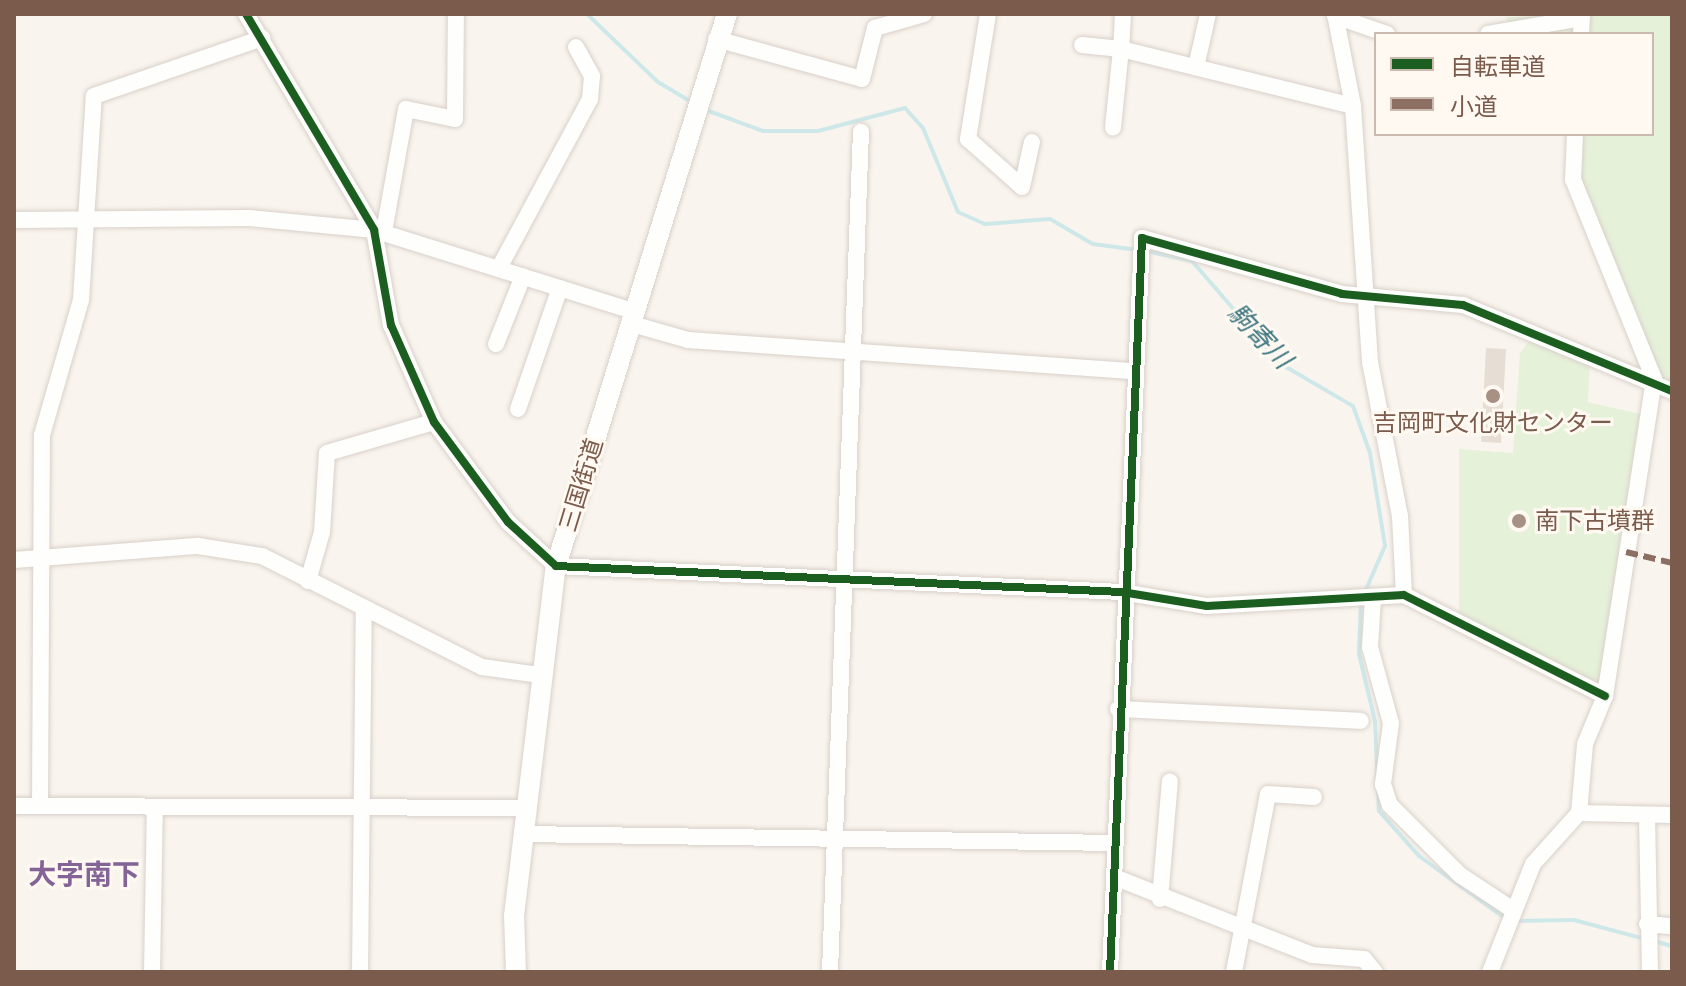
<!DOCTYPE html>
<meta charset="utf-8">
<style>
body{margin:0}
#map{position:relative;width:1686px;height:986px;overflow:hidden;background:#f9f5ee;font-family:Ubuntu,"Noto Sans JP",sans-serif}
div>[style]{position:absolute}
.green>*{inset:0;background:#e6f1d9}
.stream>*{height:4px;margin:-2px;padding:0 2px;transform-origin:2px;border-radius:2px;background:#cee8ea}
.building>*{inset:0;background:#e6ddd5;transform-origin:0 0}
.roads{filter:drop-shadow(0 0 2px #d9d0ca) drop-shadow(0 0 2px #d9d0ca)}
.minor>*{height:16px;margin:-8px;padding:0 8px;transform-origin:8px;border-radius:8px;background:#fefefc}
.tertiary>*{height:20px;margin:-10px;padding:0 10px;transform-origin:10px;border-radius:10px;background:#fefefc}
.quiet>*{height:6px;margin-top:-3px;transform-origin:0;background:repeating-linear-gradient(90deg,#8d6e63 0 12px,transparent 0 18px)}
.cycleway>*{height:8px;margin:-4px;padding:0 4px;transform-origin:4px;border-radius:4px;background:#1b5e20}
.dots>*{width:22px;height:22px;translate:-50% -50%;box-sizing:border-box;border:4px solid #fff9f2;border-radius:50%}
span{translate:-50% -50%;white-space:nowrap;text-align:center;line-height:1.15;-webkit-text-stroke:6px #fff9f2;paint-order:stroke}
.poi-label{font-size:24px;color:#7b5b4b}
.left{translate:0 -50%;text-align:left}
.street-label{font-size:24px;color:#7b5b4b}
.water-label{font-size:26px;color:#3d7680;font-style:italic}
.quarter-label{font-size:28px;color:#846396;font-weight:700}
.frame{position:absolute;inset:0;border:16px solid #7b5b4b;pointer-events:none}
.legend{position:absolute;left:1374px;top:32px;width:280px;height:104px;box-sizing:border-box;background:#fff9f2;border:2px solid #cabaaf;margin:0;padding:10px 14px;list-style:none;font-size:24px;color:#7b5b4b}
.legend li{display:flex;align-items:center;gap:16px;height:40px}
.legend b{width:40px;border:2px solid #cabaaf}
</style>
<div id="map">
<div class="green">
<i style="clip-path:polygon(1672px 14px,1672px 383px,1662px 378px,1579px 176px,1579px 134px,1652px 134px,1652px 34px,1510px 34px,1506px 17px)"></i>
<i style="clip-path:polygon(1533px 336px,1590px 358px,1588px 402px,1640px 414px,1598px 686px,1459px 617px,1459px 449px,1513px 453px,1520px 353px)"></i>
</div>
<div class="stream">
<i style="left:587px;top:14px;width:98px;rotate:43.8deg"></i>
<i style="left:658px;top:82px;width:39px;rotate:31deg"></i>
<i style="left:706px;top:110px;width:61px;rotate:20.2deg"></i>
<i style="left:763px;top:131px;width:55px"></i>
<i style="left:818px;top:131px;width:90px;rotate:-14.8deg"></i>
<i style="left:905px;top:108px;width:27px;rotate:48deg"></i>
<i style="left:923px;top:128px;width:91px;rotate:67.4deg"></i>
<i style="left:958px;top:212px;width:30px;rotate:24deg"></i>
<i style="left:985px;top:224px;width:65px;rotate:-4.4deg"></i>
<i style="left:1050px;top:219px;width:50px;rotate:30.2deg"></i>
<i style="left:1093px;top:244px;width:45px;rotate:7.6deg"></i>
<i style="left:1146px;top:251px;width:47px;rotate:12.3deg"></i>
<i style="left:1192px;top:261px;width:136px;rotate:49.2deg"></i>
<i style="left:1281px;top:364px;width:83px;rotate:30.3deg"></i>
<i style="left:1353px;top:406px;width:50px;rotate:70.1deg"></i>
<i style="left:1370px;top:453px;width:94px;rotate:80.8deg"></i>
<i style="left:1385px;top:546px;width:52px;rotate:113.6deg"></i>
<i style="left:1361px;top:602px;width:52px;rotate:92.2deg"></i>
<i style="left:1359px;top:654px;width:69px;rotate:76.6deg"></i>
<i style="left:1375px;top:721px;width:90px;rotate:87.5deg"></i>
<i style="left:1379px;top:811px;width:60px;rotate:48.4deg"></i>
<i style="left:1419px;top:856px;width:106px;rotate:35.8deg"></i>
<i style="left:1513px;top:921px;width:61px;rotate:-0.9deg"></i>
<i style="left:1574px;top:920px;width:73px;rotate:15deg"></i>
<i style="left:1654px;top:941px;width:19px;rotate:16deg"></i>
</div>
<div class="building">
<i style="left:1486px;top:348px;width:20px;height:94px;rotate:3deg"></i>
</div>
<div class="roads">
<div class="minor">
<i style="left:246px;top:14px;width:251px;rotate:59.3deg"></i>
<i style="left:374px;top:230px;width:97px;rotate:79.9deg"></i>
<i style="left:391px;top:325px;width:106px;rotate:66.1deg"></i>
<i style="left:434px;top:422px;width:124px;rotate:53.5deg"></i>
<i style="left:508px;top:522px;width:65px;rotate:42.5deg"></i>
<i style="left:556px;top:566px;width:567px;rotate:2.63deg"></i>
<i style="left:1122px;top:592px;width:86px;rotate:9.4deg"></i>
<i style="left:1207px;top:606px;width:197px;rotate:-3.2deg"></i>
<i style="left:1404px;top:595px;width:225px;rotate:26.7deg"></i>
<i style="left:988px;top:14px;width:127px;rotate:99.1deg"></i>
<i style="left:968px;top:139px;width:72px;rotate:41.6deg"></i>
<i style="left:1022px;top:187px;width:46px;rotate:-77.5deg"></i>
<i style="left:1123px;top:14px;width:35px;rotate:93deg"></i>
<i style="left:1121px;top:49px;width:239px;rotate:13.8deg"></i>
<i style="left:1335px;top:14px;width:94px;rotate:78.9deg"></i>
<i style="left:1353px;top:106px;width:257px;rotate:86.2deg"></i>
<i style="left:1370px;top:362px;width:157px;rotate:79deg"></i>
<i style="left:1400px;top:516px;width:79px;rotate:87.1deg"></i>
<i style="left:1335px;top:16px;width:55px;rotate:19.1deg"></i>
<i style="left:1488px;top:34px;width:95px;rotate:-9.7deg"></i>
<i style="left:1581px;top:34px;width:20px;rotate:-87deg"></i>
<i style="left:716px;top:39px;width:151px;rotate:15.3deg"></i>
<i style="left:862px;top:79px;width:53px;rotate:-75.7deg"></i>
<i style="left:875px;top:28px;width:51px;rotate:-15.9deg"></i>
<i style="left:1082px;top:45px;width:39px;rotate:6deg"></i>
<i style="left:1121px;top:49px;width:79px;rotate:95.8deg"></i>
<i style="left:1196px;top:67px;width:54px;rotate:-77.2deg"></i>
<i style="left:14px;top:220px;width:235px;rotate:-0.5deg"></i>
<i style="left:249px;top:218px;width:126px;rotate:5.5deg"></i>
<i style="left:374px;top:230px;width:275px;rotate:17.4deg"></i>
<i style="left:374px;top:230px;width:12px;rotate:-20deg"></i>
<i style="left:385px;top:226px;width:119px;rotate:-79.8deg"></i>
<i style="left:406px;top:109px;width:50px;rotate:11.5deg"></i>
<i style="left:455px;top:119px;width:105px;rotate:-89.5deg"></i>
<i style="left:499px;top:268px;width:192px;rotate:-61.7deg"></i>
<i style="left:590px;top:99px;width:23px;rotate:-85deg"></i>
<i style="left:592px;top:76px;width:33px;rotate:-119deg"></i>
<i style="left:632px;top:324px;width:58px;rotate:15.9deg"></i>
<i style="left:688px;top:340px;width:448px;rotate:4deg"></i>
<i style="left:496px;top:344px;width:73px;rotate:-68.3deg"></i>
<i style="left:518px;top:409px;width:128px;rotate:-70.9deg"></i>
<i style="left:14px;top:560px;width:185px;rotate:-4.4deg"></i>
<i style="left:198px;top:546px;width:65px;rotate:8.9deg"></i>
<i style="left:262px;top:556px;width:246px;rotate:26.8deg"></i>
<i style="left:482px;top:667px;width:59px;rotate:7.9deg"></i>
<i style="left:308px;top:581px;width:51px;rotate:-74.1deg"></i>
<i style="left:322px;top:532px;width:79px;rotate:-86.4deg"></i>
<i style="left:327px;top:453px;width:111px;rotate:-16.2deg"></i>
<i style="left:1373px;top:599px;width:48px;rotate:93.6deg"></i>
<i style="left:1370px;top:647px;width:79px;rotate:74.6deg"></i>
<i style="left:1391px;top:723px;width:62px;rotate:97.5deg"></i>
<i style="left:1383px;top:784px;width:22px;rotate:72deg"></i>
<i style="left:1390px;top:805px;width:99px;rotate:45deg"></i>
<i style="left:1460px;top:875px;width:60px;rotate:33.4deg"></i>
<i style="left:1118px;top:709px;width:243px;rotate:2.8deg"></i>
<i style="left:14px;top:806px;width:513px;rotate:0.22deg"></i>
<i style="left:40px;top:806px;width:371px;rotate:-89.7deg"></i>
<i style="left:42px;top:435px;width:141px;rotate:-73.9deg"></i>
<i style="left:81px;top:300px;width:204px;rotate:-86.4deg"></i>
<i style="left:94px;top:96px;width:178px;rotate:-19deg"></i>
<i style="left:1579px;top:813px;width:93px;rotate:1.2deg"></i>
<i style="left:1647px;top:815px;width:157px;rotate:88.9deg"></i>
<i style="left:523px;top:834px;width:590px;rotate:0.87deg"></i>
<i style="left:1114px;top:877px;width:213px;rotate:21.5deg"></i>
<i style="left:1312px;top:955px;width:52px;rotate:4.4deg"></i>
<i style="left:1364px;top:959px;width:17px;rotate:50deg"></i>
<i style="left:1160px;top:899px;width:118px;rotate:-85.2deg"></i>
<i style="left:1647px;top:924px;width:25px;rotate:5deg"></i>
<i style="left:152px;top:972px;width:164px;rotate:-89deg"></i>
<i style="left:360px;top:972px;width:363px;rotate:-89.4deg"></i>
<i style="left:830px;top:972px;width:841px;rotate:-87.89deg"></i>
<i style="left:1110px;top:972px;width:735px;rotate:-87.5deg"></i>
<i style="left:1142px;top:238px;width:208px;rotate:15.6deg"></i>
<i style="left:1342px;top:294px;width:121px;rotate:5.2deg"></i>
<i style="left:1463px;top:305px;width:226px;rotate:22.4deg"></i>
<i style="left:1234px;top:972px;width:181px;rotate:-79.2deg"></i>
<i style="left:1268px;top:794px;width:46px;rotate:3.7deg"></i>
<i style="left:1490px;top:972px;width:116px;rotate:-68.3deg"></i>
<i style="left:1533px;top:864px;width:69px;rotate:-48deg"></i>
<i style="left:1579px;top:813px;width:69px;rotate:-85deg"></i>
<i style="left:1585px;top:744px;width:52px;rotate:-67.4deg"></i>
<i style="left:1605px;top:696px;width:321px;rotate:-81.2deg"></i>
<i style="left:1654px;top:379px;width:215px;rotate:-112.1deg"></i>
<i style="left:1573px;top:180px;width:46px;rotate:-87.5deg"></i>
</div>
<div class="tertiary">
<i style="left:516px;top:972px;width:56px;rotate:-92deg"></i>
<i style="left:514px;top:916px;width:353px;rotate:-83.2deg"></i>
<i style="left:556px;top:566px;width:578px;rotate:-72.79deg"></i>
</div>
</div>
<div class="quiet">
<i style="left:1626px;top:552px;width:47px;rotate:13.4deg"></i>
</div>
<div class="cycleway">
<i style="left:246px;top:14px;width:251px;rotate:59.3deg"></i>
<i style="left:374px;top:230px;width:97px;rotate:79.9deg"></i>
<i style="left:391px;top:325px;width:106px;rotate:66.1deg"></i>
<i style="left:434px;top:422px;width:124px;rotate:53.5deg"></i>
<i style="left:508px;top:522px;width:65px;rotate:42.5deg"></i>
<i style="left:556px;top:566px;width:567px;rotate:2.63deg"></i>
<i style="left:1122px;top:592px;width:86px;rotate:9.4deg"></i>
<i style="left:1207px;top:606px;width:197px;rotate:-3.2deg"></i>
<i style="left:1404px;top:595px;width:225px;rotate:26.7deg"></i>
<i style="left:1110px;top:972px;width:735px;rotate:-87.5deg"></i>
<i style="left:1142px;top:238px;width:208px;rotate:15.6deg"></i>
<i style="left:1342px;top:294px;width:121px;rotate:5.2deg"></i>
<i style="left:1463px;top:305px;width:226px;rotate:22.4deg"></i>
</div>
<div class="dots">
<i style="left:1493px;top:396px;background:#a79184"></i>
<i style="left:1519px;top:521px;background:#a79184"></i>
</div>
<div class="poi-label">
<span style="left:1493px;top:423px">吉岡町文化財センター</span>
<span class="left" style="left:1535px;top:521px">南下古墳群</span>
</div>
<div class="street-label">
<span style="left:581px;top:485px;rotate:-73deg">三国街道</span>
</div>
<div class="water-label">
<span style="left:1260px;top:336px;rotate:46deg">駒寄川</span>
</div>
<div class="quarter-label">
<span style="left:84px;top:874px">大字南下</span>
</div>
<div class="frame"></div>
<ul class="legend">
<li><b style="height:10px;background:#1b5e20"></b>自転車道</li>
<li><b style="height:10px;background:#8d6e63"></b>小道</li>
</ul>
</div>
